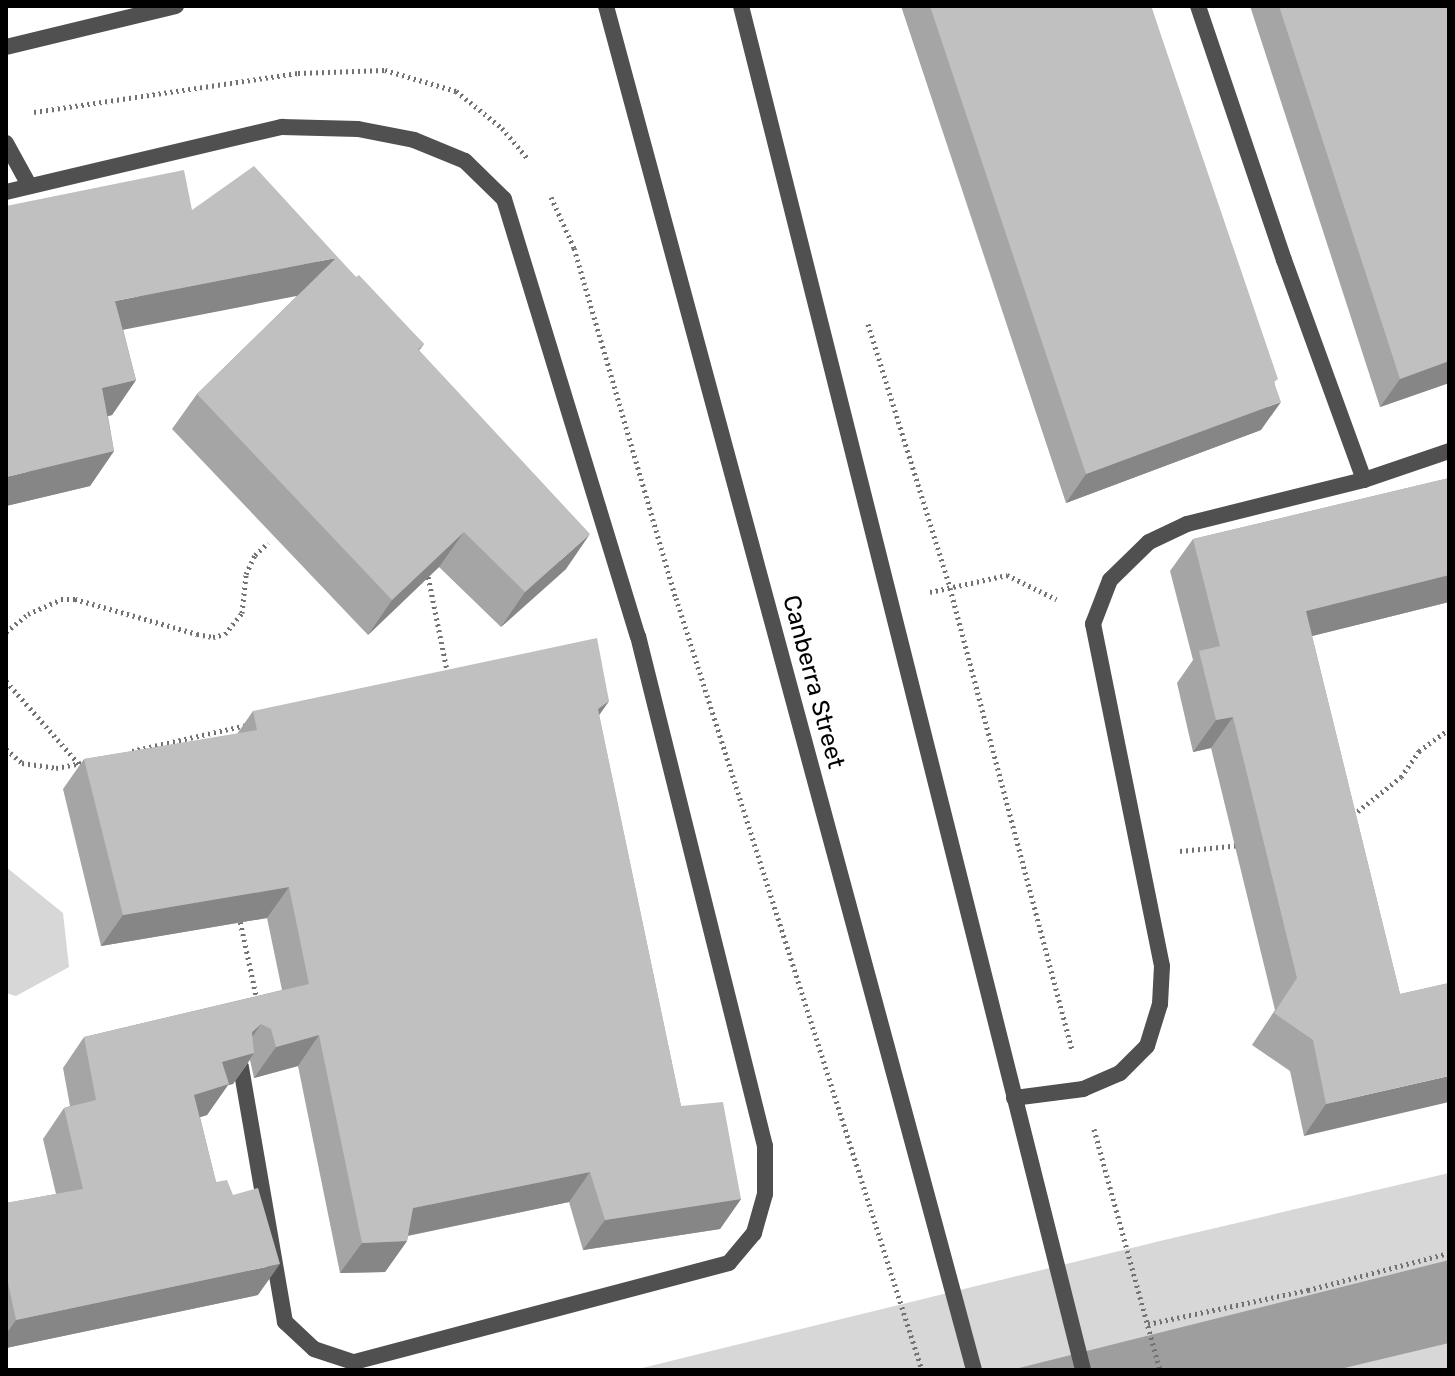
<!DOCTYPE html>
<style>
body{margin:0}
#map{position:relative;width:1455px;height:1376px;overflow:hidden;background:#fff;font-family:Rubik,sans-serif}
div>[style]{position:absolute}
.green>*{inset:0;background:#d7d7d7}
.water>*{inset:0;background:#9e9e9e}
.path>*{height:5px;margin-top:-2.5px;transform-origin:0;background:repeating-linear-gradient(90deg,#727272 0 2px,transparent 0 6px)}
.service>*{height:16px;margin:-8px;padding:0 8px;transform-origin:8px;border-radius:8px;background:#505050}
.minor>*{height:16px;margin:-8px;padding:0 8px;transform-origin:8px;border-radius:8px;background:#505050}
.wall>*{inset:0;background:#a5a5a5}
.shaded-wall>*{inset:0;background:#868686}
.building>*{inset:0;background:#c0c0c0}
span{translate:-50% -50%;white-space:nowrap;text-align:center;line-height:1.15;-webkit-text-stroke:6px #fff;paint-order:stroke}
.street-label{font-size:24px;color:#000}
.frame{position:absolute;inset:0;border:8px solid #000;pointer-events:none}
</style>
<div id="map">
<div class="green">
<i style="clip-path:polygon(6px 867px,63px 913px,69px 967px,16px 996px,6px 993px)"></i>
<i style="clip-path:polygon(1449px 1173px,1449px 1370px,634px 1370px,1160px 1241px)"></i>
</div>
<div class="water">
<i style="clip-path:polygon(1449px 1260px,1449px 1343px,1336px 1370px,1011px 1370px)"></i>
</div>
<div class="path">
<i style="left:34px;top:112px;width:267px;rotate:-8.4deg"></i>
<i style="left:298px;top:73px;width:87px;rotate:-2deg"></i>
<i style="left:385px;top:70px;width:74px;rotate:16.5deg"></i>
<i style="left:456px;top:91px;width:59px;rotate:38.8deg"></i>
<i style="left:502px;top:128px;width:39px;rotate:50deg"></i>
<i style="left:551px;top:197px;width:56px;rotate:65.7deg"></i>
<i style="left:574px;top:248px;width:365px;rotate:73.8deg"></i>
<i style="left:676px;top:598px;width:810px;rotate:72.33deg"></i>
<i style="left:868px;top:324px;width:276px;rotate:72.7deg"></i>
<i style="left:950px;top:588px;width:478px;rotate:75.2deg"></i>
<i style="left:427px;top:571px;width:106px;rotate:78.6deg"></i>
<i style="left:930px;top:592px;width:79px;rotate:-12.4deg"></i>
<i style="left:1007px;top:575px;width:55px;rotate:26.1deg"></i>
<i style="left:6px;top:632px;width:28px;rotate:-39deg"></i>
<i style="left:28px;top:614px;width:36px;rotate:-24deg"></i>
<i style="left:61px;top:599px;width:14px"></i>
<i style="left:75px;top:599px;width:127px;rotate:16deg"></i>
<i style="left:197px;top:634px;width:16px;rotate:11deg"></i>
<i style="left:213px;top:637px;width:12px;rotate:-14deg"></i>
<i style="left:225px;top:634px;width:27px;rotate:-51deg"></i>
<i style="left:242px;top:613px;width:39px;rotate:-84deg"></i>
<i style="left:246px;top:574px;width:21px;rotate:-65deg"></i>
<i style="left:255px;top:555px;width:18px;rotate:-43deg"></i>
<i style="left:6px;top:681px;width:111px;rotate:48.7deg"></i>
<i style="left:6px;top:749px;width:21px;rotate:41deg"></i>
<i style="left:22px;top:763px;width:34px;rotate:8deg"></i>
<i style="left:56px;top:768px;width:32px;rotate:-11deg"></i>
<i style="left:132px;top:751px;width:117px;rotate:-12.8deg"></i>
<i style="left:1353px;top:815px;width:61px;rotate:-38.4deg"></i>
<i style="left:1401px;top:777px;width:32px;rotate:-55deg"></i>
<i style="left:1419px;top:751px;width:37px;rotate:-36deg"></i>
<i style="left:1180px;top:851px;width:61px;rotate:-5.6deg"></i>
<i style="left:239px;top:916px;width:86px;rotate:77.9deg"></i>
<i style="left:1094px;top:1129px;width:250px;rotate:74.7deg"></i>
<i style="left:1148px;top:1324px;width:164px;rotate:-12deg"></i>
<i style="left:1308px;top:1290px;width:146px;rotate:-14.7deg"></i>
</div>
<div class="service">
<i style="left:1198px;top:6px;width:268px;rotate:71.3deg"></i>
<i style="left:1284px;top:260px;width:234px;rotate:70deg"></i>
<i style="left:6px;top:143px;width:48px;rotate:61.3deg"></i>
<i style="left:6px;top:192px;width:284px;rotate:-13.3deg"></i>
<i style="left:282px;top:127px;width:76px;rotate:1.5deg"></i>
<i style="left:358px;top:129px;width:57px;rotate:11.1deg"></i>
<i style="left:414px;top:140px;width:55px;rotate:22.4deg"></i>
<i style="left:465px;top:161px;width:54px;rotate:44.3deg"></i>
<i style="left:504px;top:199px;width:457px;rotate:73deg"></i>
<i style="left:638px;top:636px;width:526px;rotate:76.02deg"></i>
<i style="left:765px;top:1146px;width:48px;rotate:90deg"></i>
<i style="left:765px;top:1194px;width:41px;rotate:105.8deg"></i>
<i style="left:754px;top:1233px;width:39px;rotate:130deg"></i>
<i style="left:729px;top:1263px;width:389px;rotate:165.2deg"></i>
<i style="left:353px;top:1362px;width:41px;rotate:-161.6deg"></i>
<i style="left:314px;top:1349px;width:40px;rotate:-137deg"></i>
<i style="left:285px;top:1322px;width:260px;rotate:-99.8deg"></i>
<i style="left:1014px;top:1098px;width:70px;rotate:-7.4deg"></i>
<i style="left:1083px;top:1089px;width:40px;rotate:-23.4deg"></i>
<i style="left:1120px;top:1073px;width:38px;rotate:-45deg"></i>
<i style="left:1147px;top:1046px;width:44px;rotate:-72.8deg"></i>
<i style="left:1160px;top:1004px;width:38px;rotate:-87deg"></i>
<i style="left:1162px;top:966px;width:349px;rotate:-101.4deg"></i>
<i style="left:1093px;top:624px;width:47px;rotate:-68.9deg"></i>
<i style="left:1110px;top:580px;width:54px;rotate:-44.3deg"></i>
<i style="left:1149px;top:542px;width:42px;rotate:-25.3deg"></i>
<i style="left:1187px;top:524px;width:182px;rotate:-14deg"></i>
<i style="left:1364px;top:480px;width:90px;rotate:-18.8deg"></i>
</div>
<div class="minor">
<i style="left:606px;top:6px;width:1413px;rotate:74.9deg"></i>
<i style="left:741px;top:6px;width:1406px;rotate:75.92deg"></i>
<i style="left:6px;top:47px;width:175px;rotate:-13.6deg"></i>
</div>
<div class="wall">
<i style="clip-path:polygon(901px 6px,1151px 6px,1275px 384px,1261px 430px,1066px 503px)"></i>
<i style="clip-path:polygon(1250px 6px,1449px 6px,1449px 383px,1380px 407px)"></i>
<i style="clip-path:polygon(192px 210px,356px 277px,424px 344px,419px 351px,566px 569px,501px 627px,439px 567px,368px 635px,172px 429px,197px 394px,298px 295px,123px 329px,136px 380px,112px 415px,108px 416px,114px 451px,90px 486px,6px 506px)"></i>
<i style="clip-path:polygon(1449px 478px,1449px 602px,1312px 636px,1400px 994px,1449px 983px,1304px 1136px,1290px 1071px,1252px 1045px,1275px 1010px,1211px 748px,1193px 752px,1177px 683px,1193px 660px,1170px 571px,1193px 539px)"></i>
<i style="clip-path:polygon(609px 701px,599px 715px,681px 1106px,741px 1199px,720px 1229px,583px 1250px,569px 1202px,408px 1236px,407px 1241px,385px 1272px,340px 1273px,298px 1066px,254px 1078px,250px 1060px,233px 1084px,228px 1085px,207px 1115px,200px 1117px,216px 1182px,258px 1295px,6px 1348px,6px 1203px,56px 1194px,43px 1139px,64px 1108px,70px 1106px,63px 1068px,84px 1037px,282px 990px,267px 918px,101px 946px,63px 789px,84px 759px,237px 734px,253px 711px)"></i>
</div>
<div class="shaded-wall">
<i style="clip-path:polygon(336px 258px,312px 293px,91px 336px,115px 301px)"></i>
<i style="clip-path:polygon(1449px 361px,1449px 383px,1380px 407px,1400px 379px)"></i>
<i style="clip-path:polygon(136px 380px,112px 415px,78px 424px,102px 388px)"></i>
<i style="clip-path:polygon(1281px 402px,1261px 430px,1066px 503px,1086px 474px)"></i>
<i style="clip-path:polygon(114px 451px,90px 486px,6px 506px,6px 477px)"></i>
<i style="clip-path:polygon(464px 532px,439px 567px,368px 635px,392px 600px)"></i>
<i style="clip-path:polygon(590px 534px,566px 569px,501px 627px,525px 592px)"></i>
<i style="clip-path:polygon(1449px 575px,1449px 602px,1284px 643px,1306px 611px)"></i>
<i style="clip-path:polygon(609px 701px,588px 731px,598px 709px)"></i>
<i style="clip-path:polygon(1233px 717px,1211px 748px,1193px 752px,1216px 720px)"></i>
<i style="clip-path:polygon(289px 887px,267px 918px,101px 946px,123px 915px)"></i>
<i style="clip-path:polygon(261px 1024px,240px 1055px,254px 1053px,233px 1084px,228px 1085px,207px 1115px,173px 1126px,194px 1095px,222px 1062px)"></i>
<i style="clip-path:polygon(319px 1035px,298px 1066px,254px 1078px,276px 1047px)"></i>
<i style="clip-path:polygon(1449px 1076px,1449px 1102px,1304px 1136px,1326px 1104px)"></i>
<i style="clip-path:polygon(590px 1172px,569px 1202px,391px 1239px,413px 1208px)"></i>
<i style="clip-path:polygon(741px 1199px,720px 1229px,583px 1250px,605px 1220px)"></i>
<i style="clip-path:polygon(407px 1241px,385px 1272px,340px 1273px,362px 1243px)"></i>
<i style="clip-path:polygon(280px 1264px,258px 1295px,6px 1348px,6px 1334px,16px 1320px)"></i>
</div>
<div class="building">
<i style="clip-path:polygon(930px 6px,1151px 6px,1278px 379px,1274px 382px,1281px 402px,1086px 474px)"></i>
<i style="clip-path:polygon(1279px 6px,1449px 6px,1449px 361px,1400px 379px)"></i>
<i style="clip-path:polygon(254px 166px,356px 277px,359px 275px,424px 344px,418px 349px,590px 534px,525px 592px,464px 532px,392px 600px,197px 394px,336px 258px,115px 301px,136px 380px,102px 388px,114px 451px,6px 477px,6px 206px,184px 170px,192px 210px)"></i>
<i style="clip-path:polygon(1449px 478px,1449px 575px,1306px 611px,1400px 994px,1449px 983px,1449px 1076px,1326px 1104px,1313px 1040px,1274px 1013px,1297px 978px,1233px 717px,1216px 720px,1199px 651px,1220px 646px,1193px 539px)"></i>
<i style="clip-path:polygon(597px 638px,609px 701px,598px 709px,681px 1106px,723px 1102px,741px 1199px,605px 1220px,590px 1172px,413px 1208px,407px 1241px,362px 1243px,319px 1035px,276px 1047px,271px 1029px,261px 1024px,252px 1032px,254px 1053px,222px 1062px,229px 1084px,194px 1095px,216px 1182px,227px 1180px,233px 1195px,258px 1188px,280px 1264px,16px 1320px,7px 1278px,6px 1279px,6px 1203px,83px 1189px,64px 1108px,96px 1100px,84px 1037px,309px 984px,289px 887px,123px 915px,84px 759px,257px 730px,253px 711px)"></i>
</div>
<div class="street-label">
<span style="left:813px;top:682px;rotate:75deg">Canberra Street</span>
</div>
<div class="frame"></div>
</div>
